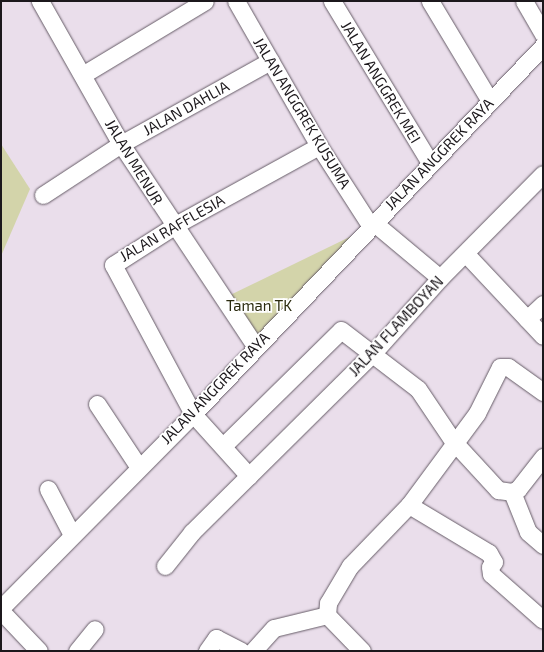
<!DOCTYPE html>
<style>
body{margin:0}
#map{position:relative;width:544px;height:652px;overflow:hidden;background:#eadeeb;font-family:"Exo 2",sans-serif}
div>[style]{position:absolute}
.green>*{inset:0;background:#d3d4aa}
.roads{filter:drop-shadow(0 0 1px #665c67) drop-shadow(0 0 1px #665c67)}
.minor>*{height:17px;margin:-8.5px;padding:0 8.5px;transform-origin:8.5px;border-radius:8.5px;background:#fff}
span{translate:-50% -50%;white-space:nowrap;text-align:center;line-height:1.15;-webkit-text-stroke:3.5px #fff;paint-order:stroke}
.street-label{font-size:15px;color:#1c181c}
.park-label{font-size:15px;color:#2b2b0f}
.frame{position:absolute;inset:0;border:2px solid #1c181c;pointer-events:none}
</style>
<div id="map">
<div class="green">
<i style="clip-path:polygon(1px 144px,30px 189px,1px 256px)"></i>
<i style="clip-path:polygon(364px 230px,254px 342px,226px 297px)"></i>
</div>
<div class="roads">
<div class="minor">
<i style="left:40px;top:1px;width:164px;rotate:60.5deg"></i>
<i style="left:121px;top:144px;width:242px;rotate:56.4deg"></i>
<i style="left:236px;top:1px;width:167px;rotate:60.2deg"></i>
<i style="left:319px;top:146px;width:94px;rotate:57.2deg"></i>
<i style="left:332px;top:1px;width:189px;rotate:58.8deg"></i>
<i style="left:430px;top:1px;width:117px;rotate:59deg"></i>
<i style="left:524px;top:1px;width:38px;rotate:60deg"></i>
<i style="left:84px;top:74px;width:141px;rotate:-31.1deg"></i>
<i style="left:43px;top:195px;width:93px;rotate:-33.2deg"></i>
<i style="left:121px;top:144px;width:171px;rotate:-29.1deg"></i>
<i style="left:373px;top:222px;width:87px;rotate:39.9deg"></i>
<i style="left:466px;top:254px;width:112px;rotate:46.8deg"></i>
<i style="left:527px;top:319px;width:22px;rotate:-43deg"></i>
<i style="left:97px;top:404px;width:74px;rotate:56.5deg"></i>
<i style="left:223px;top:446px;width:165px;rotate:-44.5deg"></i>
<i style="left:341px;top:330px;width:97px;rotate:37.5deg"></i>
<i style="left:418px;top:389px;width:63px;rotate:56.1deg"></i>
<i style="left:453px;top:441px;width:67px;rotate:47.4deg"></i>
<i style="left:498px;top:490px;width:14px;rotate:8deg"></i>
<i style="left:512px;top:492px;width:7px;rotate:-27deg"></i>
<i style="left:518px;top:489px;width:41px;rotate:-52deg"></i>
<i style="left:249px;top:476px;width:84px;rotate:-132.1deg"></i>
<i style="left:193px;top:414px;width:169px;rotate:-118.2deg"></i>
<i style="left:113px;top:265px;width:76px;rotate:-32.6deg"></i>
<i style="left:177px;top:224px;width:162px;rotate:-28.8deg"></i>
<i style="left:48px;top:489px;width:50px;rotate:62.4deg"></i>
<i style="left:512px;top:492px;width:43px;rotate:68.2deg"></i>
<i style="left:528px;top:532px;width:20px;rotate:41deg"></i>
<i style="left:409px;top:505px;width:93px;rotate:31deg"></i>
<i style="left:489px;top:553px;width:10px;rotate:61deg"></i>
<i style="left:494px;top:562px;width:6px;rotate:129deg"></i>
<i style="left:490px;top:567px;width:7px;rotate:82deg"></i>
<i style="left:491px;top:574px;width:69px;rotate:41.5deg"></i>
<i style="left:165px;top:566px;width:43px;rotate:-51.5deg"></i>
<i style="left:192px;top:532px;width:255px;rotate:-44.7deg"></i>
<i style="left:373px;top:353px;width:101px;rotate:-48.2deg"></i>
<i style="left:440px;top:278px;width:146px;rotate:-45.3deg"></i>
<i style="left:1px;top:608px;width:273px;rotate:-45.3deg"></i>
<i style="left:193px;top:414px;width:508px;rotate:-46.44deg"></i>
<i style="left:1px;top:611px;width:55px;rotate:46.5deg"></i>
<i style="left:77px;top:651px;width:28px;rotate:-51deg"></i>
<i style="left:207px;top:651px;width:16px;rotate:-55deg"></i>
<i style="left:216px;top:638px;width:28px;rotate:27deg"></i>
<i style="left:253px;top:651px;width:31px;rotate:-48deg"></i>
<i style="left:274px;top:628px;width:55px;rotate:-13.8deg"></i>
<i style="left:362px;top:651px;width:50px;rotate:-134.2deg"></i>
<i style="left:327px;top:615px;width:12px;rotate:-85deg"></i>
<i style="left:328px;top:603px;width:43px;rotate:-59.3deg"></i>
<i style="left:350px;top:566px;width:85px;rotate:-46deg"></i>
<i style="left:409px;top:505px;width:114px;rotate:-53.5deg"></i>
<i style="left:477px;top:413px;width:51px;rotate:-63.4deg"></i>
<i style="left:500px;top:367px;width:8px"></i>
<i style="left:508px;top:367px;width:43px;rotate:35.5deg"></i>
</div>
</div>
<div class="street-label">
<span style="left:381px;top:82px;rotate:59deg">JALAN ANGGREK MEI</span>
<span style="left:186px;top:108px;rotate:-29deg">JALAN DAHLIA</span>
<span style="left:302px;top:113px;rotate:59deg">JALAN ANGGREK KUSUMA</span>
<span style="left:439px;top:154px;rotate:-46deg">JALAN ANGGREK RAYA</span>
<span style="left:134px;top:162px;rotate:59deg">JALAN MENUR</span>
<span style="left:172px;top:228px;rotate:-30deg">JALAN RAFFLESIA</span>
<span style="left:396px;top:326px;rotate:-47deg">JALAN FLAMBOYAN</span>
<span style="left:215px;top:388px;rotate:-46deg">JALAN ANGGREK RAYA</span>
</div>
<div class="park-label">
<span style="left:259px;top:306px">Taman TK</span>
</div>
<div class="frame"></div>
</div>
